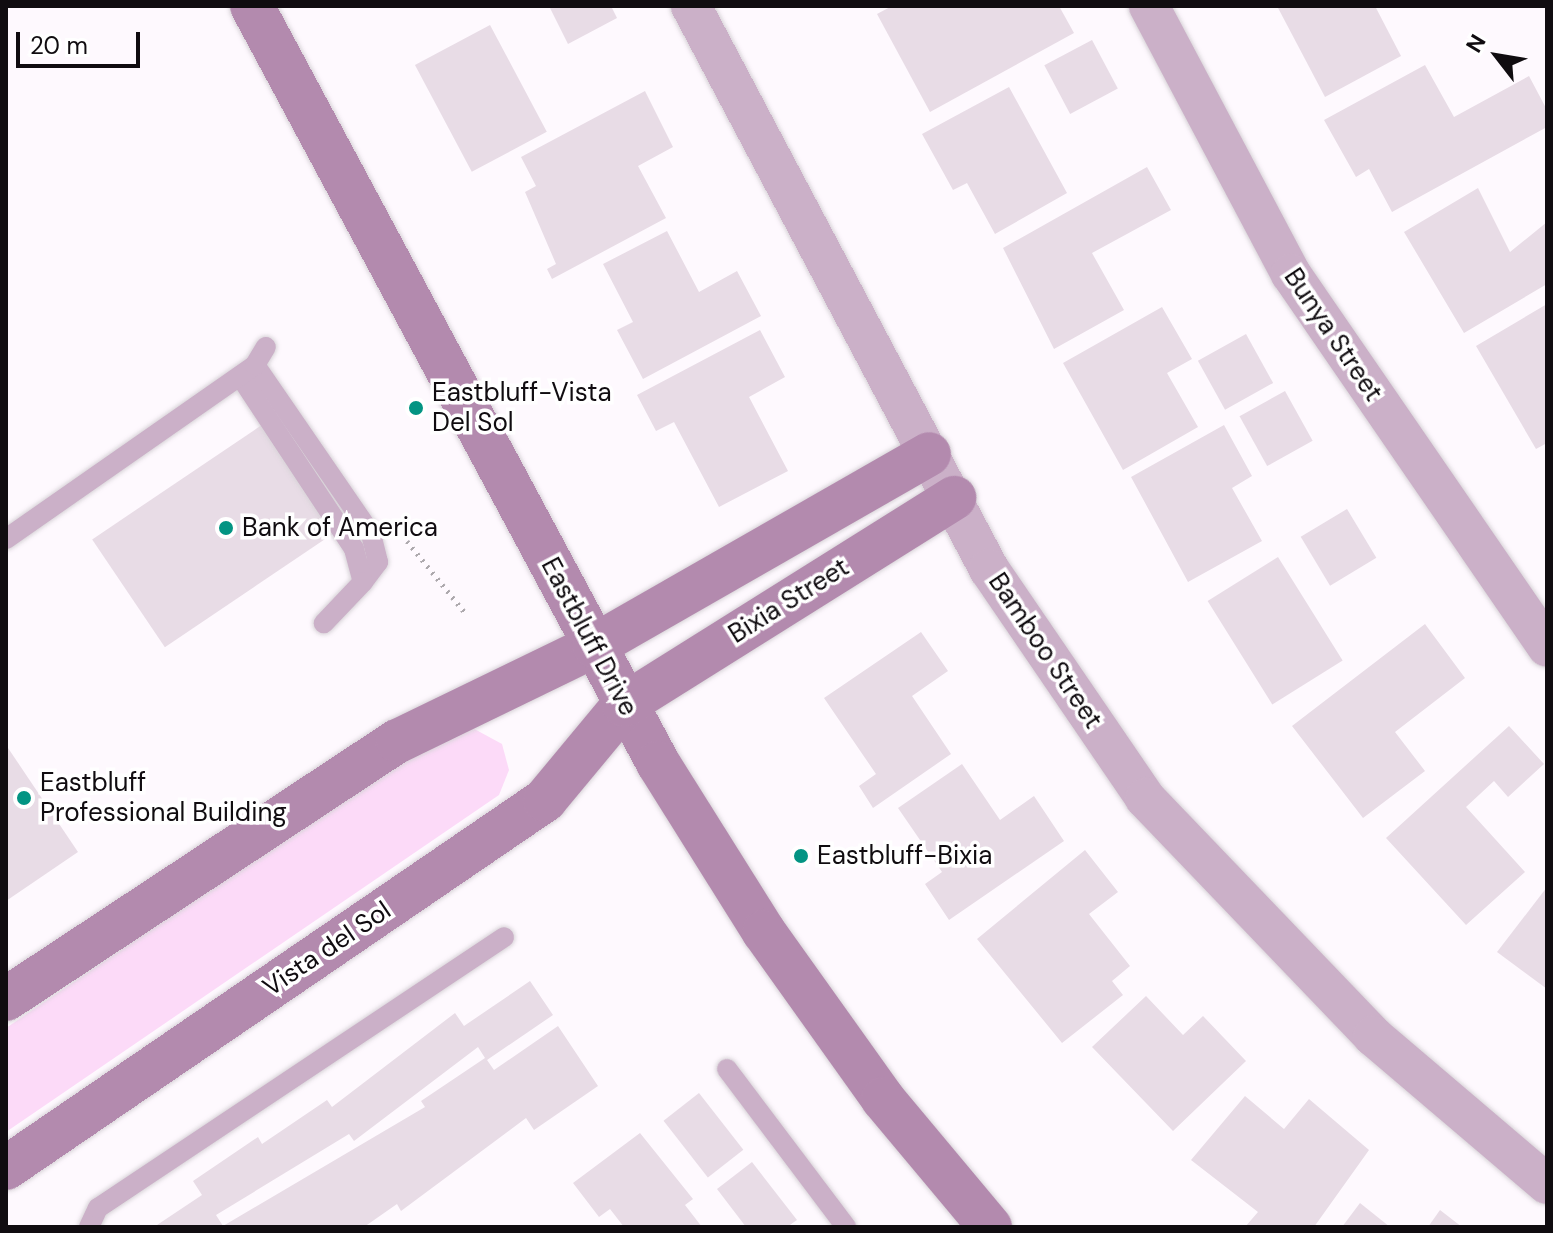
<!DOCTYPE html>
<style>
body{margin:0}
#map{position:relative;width:1553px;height:1233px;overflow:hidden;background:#fef9fe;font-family:"DM Sans",sans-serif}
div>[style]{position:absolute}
.green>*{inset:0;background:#fcdaf8}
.building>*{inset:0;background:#e8dce6;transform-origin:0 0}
.path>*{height:5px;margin-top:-2.5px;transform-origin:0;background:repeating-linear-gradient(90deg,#ada9ad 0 2px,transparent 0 8px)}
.roads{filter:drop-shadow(0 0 2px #d8d3d8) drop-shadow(0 0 2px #d8d3d8)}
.lane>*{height:20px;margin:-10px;padding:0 10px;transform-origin:10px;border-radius:10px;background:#cbb0c8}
.street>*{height:40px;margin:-20px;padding:0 20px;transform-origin:20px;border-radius:20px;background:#cbb0c8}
.secondary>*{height:44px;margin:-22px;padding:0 22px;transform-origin:22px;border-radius:22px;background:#b38aae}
.dots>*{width:22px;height:22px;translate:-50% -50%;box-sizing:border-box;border:4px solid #fff;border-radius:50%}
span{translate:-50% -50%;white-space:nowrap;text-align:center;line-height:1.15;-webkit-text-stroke:7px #fff;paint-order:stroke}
.street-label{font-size:26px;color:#100c10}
.poi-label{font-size:26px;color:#100c10}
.left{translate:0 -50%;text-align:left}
.frame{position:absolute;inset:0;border:8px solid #100c10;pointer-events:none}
.north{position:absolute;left:1457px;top:16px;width:80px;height:80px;-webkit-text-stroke:6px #fff;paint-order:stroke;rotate:301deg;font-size:22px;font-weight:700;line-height:32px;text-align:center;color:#100c10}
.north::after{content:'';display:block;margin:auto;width:28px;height:36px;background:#100c10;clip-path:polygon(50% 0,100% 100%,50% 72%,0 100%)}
.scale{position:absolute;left:16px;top:32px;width:124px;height:36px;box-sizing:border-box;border:4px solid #100c10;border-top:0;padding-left:10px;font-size:24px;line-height:28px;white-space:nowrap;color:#100c10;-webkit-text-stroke:6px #fff;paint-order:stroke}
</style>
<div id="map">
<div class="green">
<i style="clip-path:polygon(467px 725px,502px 744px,509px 770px,499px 795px,6px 1132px,6px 1028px,442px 733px)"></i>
</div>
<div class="building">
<i style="clip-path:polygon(549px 6px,611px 6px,617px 18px,568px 44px)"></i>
<i style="clip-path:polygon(892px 6px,1059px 6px,1074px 33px,930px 112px,877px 14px)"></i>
<i style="clip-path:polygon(1277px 6px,1375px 6px,1401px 56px,1325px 97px)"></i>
<i style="left:490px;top:25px;width:121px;height:85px;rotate:62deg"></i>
<i style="left:1092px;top:40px;width:55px;height:54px;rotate:62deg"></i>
<i style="clip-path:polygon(1425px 65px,1454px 117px,1529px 76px,1547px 110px,1547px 127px,1392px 212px,1369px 169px,1356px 177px,1324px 120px)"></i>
<i style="clip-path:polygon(1009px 87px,1067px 193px,995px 234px,967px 183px,953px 190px,922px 134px)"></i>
<i style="clip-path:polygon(645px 91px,673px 147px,638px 166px,666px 218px,552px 279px,547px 269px,556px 264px,525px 192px,536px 186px,521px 157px)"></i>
<i style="clip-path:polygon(1147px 167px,1171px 210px,1092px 253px,1124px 310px,1054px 349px,1003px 248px)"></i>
<i style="clip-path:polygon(1478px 188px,1510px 252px,1547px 222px,1547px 284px,1464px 333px,1404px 232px)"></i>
<i style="clip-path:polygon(667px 231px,699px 292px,737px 271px,761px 316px,643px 379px,617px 330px,633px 322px,603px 264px)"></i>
<i style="clip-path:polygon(1547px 304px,1547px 443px,1536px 449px,1476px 346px)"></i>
<i style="clip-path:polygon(1162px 307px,1192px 359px,1167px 373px,1198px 427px,1123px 470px,1063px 363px)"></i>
<i style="clip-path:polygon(760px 330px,785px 377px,749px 397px,788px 471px,719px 507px,674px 422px,656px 431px,637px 395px)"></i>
<i style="left:1246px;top:334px;width:56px;height:55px;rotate:61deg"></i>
<i style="left:1285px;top:391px;width:57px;height:52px;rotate:61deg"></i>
<i style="left:287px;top:408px;width:130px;height:235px;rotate:56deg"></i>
<i style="clip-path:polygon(1224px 425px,1252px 476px,1232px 488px,1262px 541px,1188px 582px,1131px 477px)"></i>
<i style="left:1347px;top:509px;width:57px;height:54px;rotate:59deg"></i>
<i style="left:1278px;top:557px;width:122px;height:83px;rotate:58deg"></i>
<i style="clip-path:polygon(1425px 624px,1465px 678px,1395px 732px,1425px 771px,1363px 818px,1292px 726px)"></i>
<i style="clip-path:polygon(921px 632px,948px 671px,912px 696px,951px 754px,873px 808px,859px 786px,876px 774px,824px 698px)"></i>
<i style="clip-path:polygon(1509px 726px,1544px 764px,1508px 797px,1494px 781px,1466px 807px,1525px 872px,1466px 925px,1386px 838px)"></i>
<i style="clip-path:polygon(6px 745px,78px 852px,6px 901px)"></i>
<i style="clip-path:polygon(962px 764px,1000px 820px,1034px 796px,1064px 841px,949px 920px,925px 884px,942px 872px,898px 808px)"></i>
<i style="clip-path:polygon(1085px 850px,1118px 892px,1089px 914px,1130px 966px,1112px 981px,1123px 995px,1062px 1043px,977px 939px)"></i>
<i style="clip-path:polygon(1547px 887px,1547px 989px,1497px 952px)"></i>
<i style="clip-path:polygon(evenodd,530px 981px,553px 1015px,487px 1060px,494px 1070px,558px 1026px,598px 1086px,534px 1130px,526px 1118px,401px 1211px,397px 1204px,364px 1227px,154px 1227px,202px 1195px,193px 1181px,258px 1137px,262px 1144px,327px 1100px,332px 1107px,455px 1013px,464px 1026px,530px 981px,478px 1047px,485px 1058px,421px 1101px,425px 1107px,223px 1226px,216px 1215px,349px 1134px,354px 1141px,478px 1047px)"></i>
<i style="clip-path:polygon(1146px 996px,1183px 1035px,1203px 1016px,1246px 1061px,1173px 1131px,1092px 1047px)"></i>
<i style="left:699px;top:1093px;width:72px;height:45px;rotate:52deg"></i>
<i style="clip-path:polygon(1245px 1096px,1284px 1129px,1309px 1099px,1369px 1150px,1314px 1227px,1245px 1227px,1258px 1212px,1191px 1160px)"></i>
<i style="clip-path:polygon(640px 1133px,693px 1199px,685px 1205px,702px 1227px,624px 1227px,610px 1209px,599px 1217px,573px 1183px)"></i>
<i style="clip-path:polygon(752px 1162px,797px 1220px,787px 1227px,746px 1227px,717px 1189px)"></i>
<i style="clip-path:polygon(1360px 1203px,1390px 1227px,1342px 1227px)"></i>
<i style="clip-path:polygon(1440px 1210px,1462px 1227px,1428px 1227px)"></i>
</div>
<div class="path">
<i style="left:407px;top:541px;width:95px;rotate:51deg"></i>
</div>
<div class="roads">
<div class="lane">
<i style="left:255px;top:365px;width:205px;rotate:55.5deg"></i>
<i style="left:371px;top:534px;width:29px;rotate:76deg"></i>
<i style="left:378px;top:562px;width:25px;rotate:127deg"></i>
<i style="left:240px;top:376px;width:207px;rotate:56.6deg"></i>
<i style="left:354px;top:549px;width:34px;rotate:75deg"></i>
<i style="left:363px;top:582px;width:57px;rotate:133.6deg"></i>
<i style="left:6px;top:539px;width:304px;rotate:-34.9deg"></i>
<i style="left:255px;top:365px;width:21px;rotate:-59deg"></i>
<i style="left:727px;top:1069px;width:198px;rotate:53deg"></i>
<i style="left:89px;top:1227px;width:21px;rotate:-65deg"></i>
<i style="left:98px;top:1208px;width:488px;rotate:-33.7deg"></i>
</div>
<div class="street">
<i style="left:691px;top:6px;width:637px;rotate:62.11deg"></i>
<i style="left:989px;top:569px;width:277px;rotate:55.7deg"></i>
<i style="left:1145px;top:798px;width:330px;rotate:46.2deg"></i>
<i style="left:1373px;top:1036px;width:228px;rotate:40.4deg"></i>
<i style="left:1149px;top:6px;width:303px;rotate:62.1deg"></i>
<i style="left:1291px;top:274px;width:452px;rotate:55.5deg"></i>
</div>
<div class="secondary">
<i style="left:252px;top:6px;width:859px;rotate:61.79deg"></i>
<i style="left:658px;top:763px;width:199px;rotate:57.9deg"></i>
<i style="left:764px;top:932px;width:205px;rotate:54.5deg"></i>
<i style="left:883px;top:1099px;width:167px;rotate:50.1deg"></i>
<i style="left:6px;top:999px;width:469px;rotate:-33.4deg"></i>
<i style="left:398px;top:741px;width:218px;rotate:-25.9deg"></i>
<i style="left:594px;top:646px;width:386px;rotate:-29.8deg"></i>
<i style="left:6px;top:1168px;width:653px;rotate:-34.32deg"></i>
<i style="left:545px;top:800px;width:124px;rotate:-50.3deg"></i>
<i style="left:624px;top:705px;width:390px;rotate:-32.1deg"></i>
</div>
</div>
<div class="dots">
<i style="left:416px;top:408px;background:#039483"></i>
<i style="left:226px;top:528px;background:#039483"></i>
<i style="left:24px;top:798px;background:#039483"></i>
<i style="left:801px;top:856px;background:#039483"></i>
</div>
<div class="street-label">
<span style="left:1333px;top:335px;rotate:56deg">Bunya Street</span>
<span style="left:789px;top:601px;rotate:-32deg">Bixia Street</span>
<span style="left:589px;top:637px;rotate:62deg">Eastbluff Drive</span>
<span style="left:1045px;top:651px;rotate:56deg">Bamboo Street</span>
<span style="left:327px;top:949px;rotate:-34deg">Vista del Sol</span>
</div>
<div class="poi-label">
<span class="left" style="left:432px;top:408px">Eastbluff-Vista<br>Del Sol</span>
<span class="left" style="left:242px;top:528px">Bank of America</span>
<span class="left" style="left:40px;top:798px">Eastbluff<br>Professional Building</span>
<span class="left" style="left:817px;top:856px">Eastbluff-Bixia</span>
</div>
<div class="frame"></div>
<div class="north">N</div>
<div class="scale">20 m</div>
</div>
